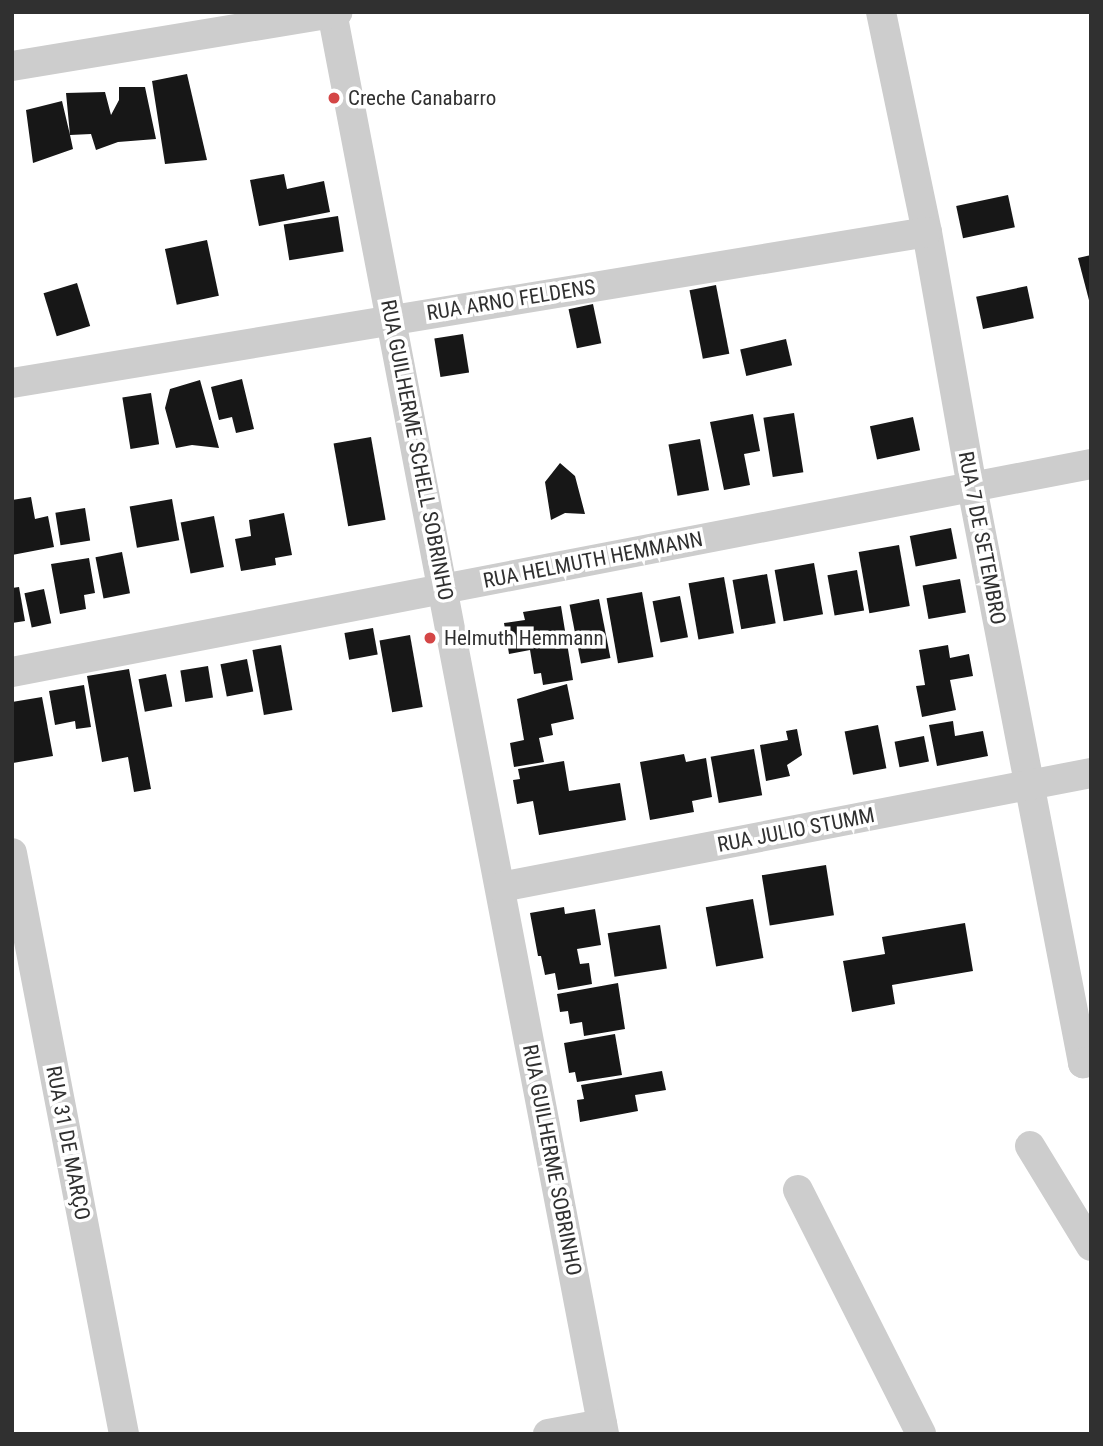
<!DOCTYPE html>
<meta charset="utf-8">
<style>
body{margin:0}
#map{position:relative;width:1103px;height:1446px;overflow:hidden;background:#fff;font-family:"Roboto Condensed",sans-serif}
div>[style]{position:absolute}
.building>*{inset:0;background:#171717;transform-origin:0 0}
.minor>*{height:30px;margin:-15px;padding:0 15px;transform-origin:15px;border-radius:15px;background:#cdcdcd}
.dots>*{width:19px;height:19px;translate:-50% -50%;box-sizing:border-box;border:4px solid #fff;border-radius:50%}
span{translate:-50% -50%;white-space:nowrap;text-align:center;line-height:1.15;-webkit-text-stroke:7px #fff;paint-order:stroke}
.poi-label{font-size:21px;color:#303030}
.left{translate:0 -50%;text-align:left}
.street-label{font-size:21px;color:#303030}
.frame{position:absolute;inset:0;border:14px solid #303030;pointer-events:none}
</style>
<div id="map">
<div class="building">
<i style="clip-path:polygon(187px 74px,207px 160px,165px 164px,152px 81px)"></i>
<i style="clip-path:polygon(119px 87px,145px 87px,156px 139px,118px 142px,96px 150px,91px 134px,70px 135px,73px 149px,33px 163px,26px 110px,62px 101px,70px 135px,66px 93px,105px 92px,111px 115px,119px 100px)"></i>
<i style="clip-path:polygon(284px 174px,287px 189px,324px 181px,330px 212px,259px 226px,250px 180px)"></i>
<i style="left:1008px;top:195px;width:33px;height:53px;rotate:78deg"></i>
<i style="left:338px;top:216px;width:36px;height:55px;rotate:81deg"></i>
<i style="left:207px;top:240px;width:57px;height:43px;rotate:78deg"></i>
<i style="clip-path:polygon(1091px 255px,1091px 304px,1090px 304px,1078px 258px)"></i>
<i style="left:77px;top:283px;width:45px;height:35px;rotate:73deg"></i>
<i style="left:716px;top:285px;width:70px;height:27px;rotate:79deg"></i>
<i style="left:1027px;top:286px;width:33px;height:52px;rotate:78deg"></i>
<i style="left:593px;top:304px;width:40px;height:25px;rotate:78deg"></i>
<i style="left:463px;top:334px;width:39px;height:29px;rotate:81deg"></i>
<i style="left:786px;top:339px;width:27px;height:47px;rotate:77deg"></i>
<i style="clip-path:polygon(242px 379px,254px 429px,236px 433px,232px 417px,219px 420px,211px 387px)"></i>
<i style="clip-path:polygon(200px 380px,219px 448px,192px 445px,176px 448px,165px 408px,170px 389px)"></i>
<i style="left:151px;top:393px;width:52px;height:29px;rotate:81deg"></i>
<i style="left:794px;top:413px;width:60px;height:31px;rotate:81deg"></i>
<i style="clip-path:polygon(753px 414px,760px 451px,744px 454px,750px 485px,724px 490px,710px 422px)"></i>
<i style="left:913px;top:417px;width:34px;height:44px;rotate:78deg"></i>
<i style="left:371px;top:437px;width:84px;height:38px;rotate:80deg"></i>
<i style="left:700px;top:439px;width:52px;height:32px;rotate:80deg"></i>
<i style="clip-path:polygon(560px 463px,575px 476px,585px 514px,565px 513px,551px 520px,545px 482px)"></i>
<i style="clip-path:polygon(31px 497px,35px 519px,48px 516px,54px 547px,12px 555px,12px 500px)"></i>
<i style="left:172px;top:499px;width:42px;height:43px;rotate:80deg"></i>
<i style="left:85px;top:508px;width:33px;height:30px;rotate:81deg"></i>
<i style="clip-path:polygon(284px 513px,292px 555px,275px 558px,276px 565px,241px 571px,235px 539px,251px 536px,249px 520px)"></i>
<i style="left:214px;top:516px;width:52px;height:34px;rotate:79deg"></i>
<i style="left:951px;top:528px;width:31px;height:42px;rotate:79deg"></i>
<i style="left:899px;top:545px;width:62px;height:41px;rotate:80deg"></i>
<i style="left:122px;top:552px;width:42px;height:27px;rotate:79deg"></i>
<i style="clip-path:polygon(89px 558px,95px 593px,84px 595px,86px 609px,60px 614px,51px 564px)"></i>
<i style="left:814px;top:563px;width:52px;height:40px;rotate:80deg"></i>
<i style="left:857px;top:570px;width:41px;height:30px;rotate:80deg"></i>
<i style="left:767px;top:574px;width:50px;height:35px;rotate:80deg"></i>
<i style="left:724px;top:577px;width:57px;height:36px;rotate:80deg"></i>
<i style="left:960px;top:579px;width:34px;height:38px;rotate:80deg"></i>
<i style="clip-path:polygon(19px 587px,25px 621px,12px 623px,12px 588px)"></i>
<i style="left:44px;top:589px;width:35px;height:20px;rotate:78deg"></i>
<i style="left:642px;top:592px;width:66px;height:36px;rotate:80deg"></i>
<i style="left:680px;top:596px;width:42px;height:28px;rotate:79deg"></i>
<i style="left:599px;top:599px;width:60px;height:30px;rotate:79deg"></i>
<i style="clip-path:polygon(561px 606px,573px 680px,543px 685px,541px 673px,534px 674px,530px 650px,509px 654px,504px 623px,525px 620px,523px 612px)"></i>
<i style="left:373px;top:628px;width:27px;height:29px;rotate:80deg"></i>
<i style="left:410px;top:635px;width:73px;height:31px;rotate:80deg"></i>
<i style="left:281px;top:645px;width:66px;height:29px;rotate:80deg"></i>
<i style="clip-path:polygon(948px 645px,950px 658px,969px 654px,973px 676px,950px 680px,956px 710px,922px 717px,916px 686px,925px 685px,919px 650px)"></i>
<i style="left:247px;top:659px;width:33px;height:27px;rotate:79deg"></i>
<i style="left:208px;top:666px;width:32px;height:28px;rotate:81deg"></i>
<i style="clip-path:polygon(129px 669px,151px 789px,134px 792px,128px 757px,102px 762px,87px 676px)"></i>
<i style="left:166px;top:674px;width:33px;height:28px;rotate:79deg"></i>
<i style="clip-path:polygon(567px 684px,574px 719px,551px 724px,553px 735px,539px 738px,544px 762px,514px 767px,510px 743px,524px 740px,517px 699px)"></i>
<i style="clip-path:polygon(84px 685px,91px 727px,76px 729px,75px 721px,55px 725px,49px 691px)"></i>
<i style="clip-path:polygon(42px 697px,53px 756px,13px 763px,12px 702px)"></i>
<i style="clip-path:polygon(953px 721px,955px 736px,983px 731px,988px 756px,937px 766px,929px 725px)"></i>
<i style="left:878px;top:725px;width:44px;height:34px;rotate:79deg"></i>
<i style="clip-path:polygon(797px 729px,802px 755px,787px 765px,790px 776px,766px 781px,760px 745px,788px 740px,786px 731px)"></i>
<i style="left:924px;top:736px;width:26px;height:30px;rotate:79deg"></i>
<i style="left:754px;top:749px;width:47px;height:44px;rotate:80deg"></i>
<i style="clip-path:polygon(684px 754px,686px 762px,706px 758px,712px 797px,692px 801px,694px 812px,650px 820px,640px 762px)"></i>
<i style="clip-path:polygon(564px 761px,569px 791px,620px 783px,626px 820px,539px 835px,533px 801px,517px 804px,513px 780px,520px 779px,518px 769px)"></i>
<i style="left:826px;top:865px;width:51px;height:65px;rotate:81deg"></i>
<i style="left:753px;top:899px;width:60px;height:48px;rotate:80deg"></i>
<i style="clip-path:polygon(564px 907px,565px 914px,595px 909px,601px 945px,577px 949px,580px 964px,589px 963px,592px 984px,558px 990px,555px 973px,545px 975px,541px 956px,538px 956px,530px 913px)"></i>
<i style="clip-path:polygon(965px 923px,973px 971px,892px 985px,895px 1004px,852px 1012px,843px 961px,885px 954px,882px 937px)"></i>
<i style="left:660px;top:925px;width:44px;height:53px;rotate:81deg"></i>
<i style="clip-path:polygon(618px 983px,625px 1029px,584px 1036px,582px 1022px,570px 1024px,568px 1011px,560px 1012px,557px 994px)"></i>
<i style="clip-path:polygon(615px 1034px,622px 1075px,577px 1082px,575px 1072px,569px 1073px,564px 1043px)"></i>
<i style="clip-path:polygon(662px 1071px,666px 1090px,635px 1095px,638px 1111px,580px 1122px,577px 1100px,584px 1099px,581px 1085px)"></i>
</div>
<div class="minor">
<i style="left:332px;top:12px;width:1448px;rotate:79.17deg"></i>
<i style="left:881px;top:12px;width:225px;rotate:78.2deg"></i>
<i style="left:927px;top:232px;width:259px;rotate:80deg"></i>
<i style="left:972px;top:487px;width:587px;rotate:79.09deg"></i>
<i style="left:1083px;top:1063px;width:8px;rotate:-14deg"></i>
<i style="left:12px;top:66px;width:330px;rotate:-9.4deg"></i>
<i style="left:12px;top:383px;width:927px;rotate:-9.37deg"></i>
<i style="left:12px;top:672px;width:1099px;rotate:-10.91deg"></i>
<i style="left:12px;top:853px;width:592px;rotate:79.09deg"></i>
<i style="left:501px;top:887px;width:601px;rotate:-10.94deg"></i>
<i style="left:1030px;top:1146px;width:117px;rotate:58.6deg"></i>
<i style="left:798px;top:1190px;width:273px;rotate:63.2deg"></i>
<i style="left:548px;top:1434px;width:55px;rotate:-10.5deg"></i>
</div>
<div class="dots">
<i style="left:334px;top:98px;background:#d44646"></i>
<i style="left:430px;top:638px;background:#d44646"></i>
</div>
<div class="poi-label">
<span class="left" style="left:348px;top:98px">Creche Canabarro</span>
<span class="left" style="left:444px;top:638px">Helmuth Hemmann</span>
</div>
<div class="street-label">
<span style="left:511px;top:300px;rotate:-9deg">RUA ARNO FELDENS</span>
<span style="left:417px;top:450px;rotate:79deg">RUA GUILHERME SCHELL SOBRINHO</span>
<span style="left:982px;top:538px;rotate:79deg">RUA 7 DE SETEMBRO</span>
<span style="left:593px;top:560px;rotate:-11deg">RUA HELMUTH HEMMANN</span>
<span style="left:796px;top:830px;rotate:-11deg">RUA JULIO STUMM</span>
<span style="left:68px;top:1143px;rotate:79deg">RUA 31 DE MARÇO</span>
<span style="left:552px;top:1160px;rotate:79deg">RUA GUILHERME SOBRINHO</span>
</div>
<div class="frame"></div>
</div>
